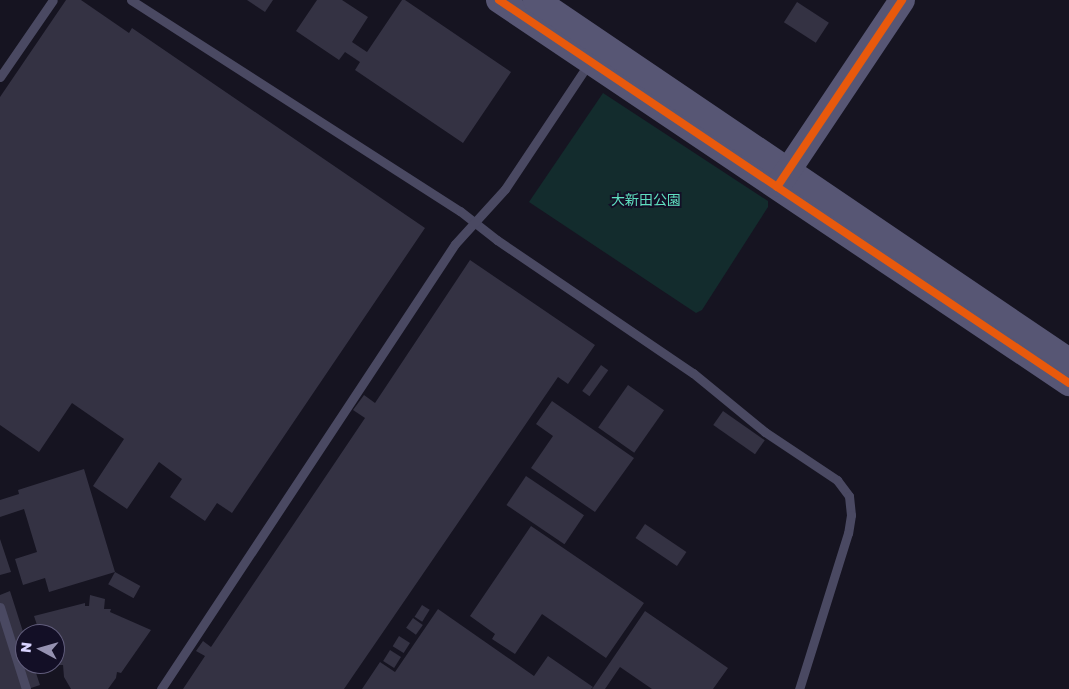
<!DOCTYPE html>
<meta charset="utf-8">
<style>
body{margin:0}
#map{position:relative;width:1069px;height:689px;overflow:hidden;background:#161421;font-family:"Golos Text","Noto Sans JP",sans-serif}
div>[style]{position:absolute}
.green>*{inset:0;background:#132c2d}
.building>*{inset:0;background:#343243;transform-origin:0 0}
.lane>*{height:9px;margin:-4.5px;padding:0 4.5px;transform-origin:4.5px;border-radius:4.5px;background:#4a4962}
.secondary>*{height:26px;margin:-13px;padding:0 13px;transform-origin:13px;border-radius:13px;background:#575674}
.cycleway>*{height:8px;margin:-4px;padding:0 4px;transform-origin:4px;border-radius:4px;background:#e8590c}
span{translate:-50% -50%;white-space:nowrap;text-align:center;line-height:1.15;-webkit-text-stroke:4px #130f26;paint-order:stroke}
.park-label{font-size:14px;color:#5fe0c0}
.north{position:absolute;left:15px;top:624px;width:50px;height:50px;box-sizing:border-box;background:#130f26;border:1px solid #625e7d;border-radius:50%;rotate:276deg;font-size:14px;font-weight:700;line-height:20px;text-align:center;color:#d9d4ff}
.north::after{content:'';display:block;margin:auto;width:18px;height:22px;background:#9591b1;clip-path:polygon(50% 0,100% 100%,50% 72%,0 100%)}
</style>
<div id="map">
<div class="green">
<i style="clip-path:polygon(603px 93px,768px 201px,768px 207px,702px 310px,696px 313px,529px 202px)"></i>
</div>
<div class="building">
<i style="clip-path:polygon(66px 0,81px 0,129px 33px,132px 28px,425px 228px,232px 513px,217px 503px,205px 521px,170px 497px,182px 479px,159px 462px,127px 509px,93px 486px,124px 439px,72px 403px,39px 452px,0 425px,0 97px)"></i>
<i style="clip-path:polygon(247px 0,273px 0,265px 12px)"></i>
<i style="clip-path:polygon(317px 0,342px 0,368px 17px,352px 42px,367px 52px,402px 0,405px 0,511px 72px,463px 143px,355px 70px,360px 62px,345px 52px,339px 60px,296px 31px)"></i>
<i style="left:797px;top:2px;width:38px;height:24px;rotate:33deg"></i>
<i style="clip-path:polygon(470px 260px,595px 345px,568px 384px,558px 377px,344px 689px,183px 689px,205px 656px,196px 651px,203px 641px,211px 647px,365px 418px,353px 410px,364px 395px,375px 403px)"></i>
<i style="left:601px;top:365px;width:9px;height:32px;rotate:36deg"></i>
<i style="left:628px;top:385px;width:44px;height:52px;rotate:35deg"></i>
<i style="clip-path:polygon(552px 401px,634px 458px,595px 512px,531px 468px,553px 436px,536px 424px)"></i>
<i style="left:723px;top:411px;width:51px;height:17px;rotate:35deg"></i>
<i style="clip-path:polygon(84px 469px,115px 572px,49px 592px,45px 578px,23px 585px,15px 559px,37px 552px,24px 509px,0 517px,0 500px,19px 494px,18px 490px)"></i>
<i style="left:526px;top:476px;width:70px;height:35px;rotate:34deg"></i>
<i style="left:645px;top:524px;width:50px;height:17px;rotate:34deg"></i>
<i style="clip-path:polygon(531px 526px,644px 603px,606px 658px,542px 614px,515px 654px,492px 639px,495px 634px,470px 616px)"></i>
<i style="clip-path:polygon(0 539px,11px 572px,0 575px)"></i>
<i style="left:115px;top:572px;width:29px;height:14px;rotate:29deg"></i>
<i style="clip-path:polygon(10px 591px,25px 638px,25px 664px,33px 664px,40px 685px,28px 689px,0 689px,0 595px)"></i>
<i style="clip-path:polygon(90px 595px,105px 599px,104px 609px,111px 609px,110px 612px,151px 630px,121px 673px,117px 672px,116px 678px,108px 689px,71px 689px,64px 677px,63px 665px,55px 665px,55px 634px,40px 634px,34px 616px,85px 603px,85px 606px,89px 606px)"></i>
<i style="left:422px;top:605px;width:9px;height:14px;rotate:32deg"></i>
<i style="clip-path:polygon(438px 609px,534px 676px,548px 656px,593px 687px,591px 689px,362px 689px,380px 662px,395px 672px)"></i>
<i style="clip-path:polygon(645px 611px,728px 668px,713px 689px,652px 689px,620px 667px,605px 689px,592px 689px)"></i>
<i style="left:413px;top:618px;width:12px;height:12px;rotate:35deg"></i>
<i style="left:399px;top:636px;width:13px;height:12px;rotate:32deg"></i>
<i style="left:390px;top:650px;width:13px;height:13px;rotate:32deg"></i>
</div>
<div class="lane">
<i style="left:131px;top:0;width:391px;rotate:32.7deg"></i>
<i style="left:460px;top:211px;width:47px;rotate:38.1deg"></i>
<i style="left:497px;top:240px;width:237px;rotate:34.2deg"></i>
<i style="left:693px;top:373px;width:93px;rotate:39.3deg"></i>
<i style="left:765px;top:432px;width:87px;rotate:33.7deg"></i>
<i style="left:837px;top:480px;width:20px;rotate:53deg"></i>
<i style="left:849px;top:496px;width:19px;rotate:84deg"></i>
<i style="left:851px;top:515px;width:18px;rotate:99deg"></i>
<i style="left:848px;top:533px;width:164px;rotate:107.4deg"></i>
<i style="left:0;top:77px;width:93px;rotate:-55.5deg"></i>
<i style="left:0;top:607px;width:86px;rotate:72.4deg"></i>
<i style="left:161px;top:689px;width:533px;rotate:-56.55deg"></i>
<i style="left:455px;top:244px;width:74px;rotate:-47.7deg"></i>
<i style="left:505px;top:189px;width:151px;rotate:-56.3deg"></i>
</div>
<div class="secondary">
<i style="left:499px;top:0;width:687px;rotate:33.9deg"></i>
<i style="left:536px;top:0;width:644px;rotate:34.11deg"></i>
<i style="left:779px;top:184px;width:221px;rotate:-56.2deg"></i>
</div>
<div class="cycleway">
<i style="left:499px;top:0;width:687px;rotate:33.9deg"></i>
<i style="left:777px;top:187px;width:225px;rotate:-56.2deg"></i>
</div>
<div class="park-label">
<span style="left:646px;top:200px">大新田公園</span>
</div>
<div class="north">N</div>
</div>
